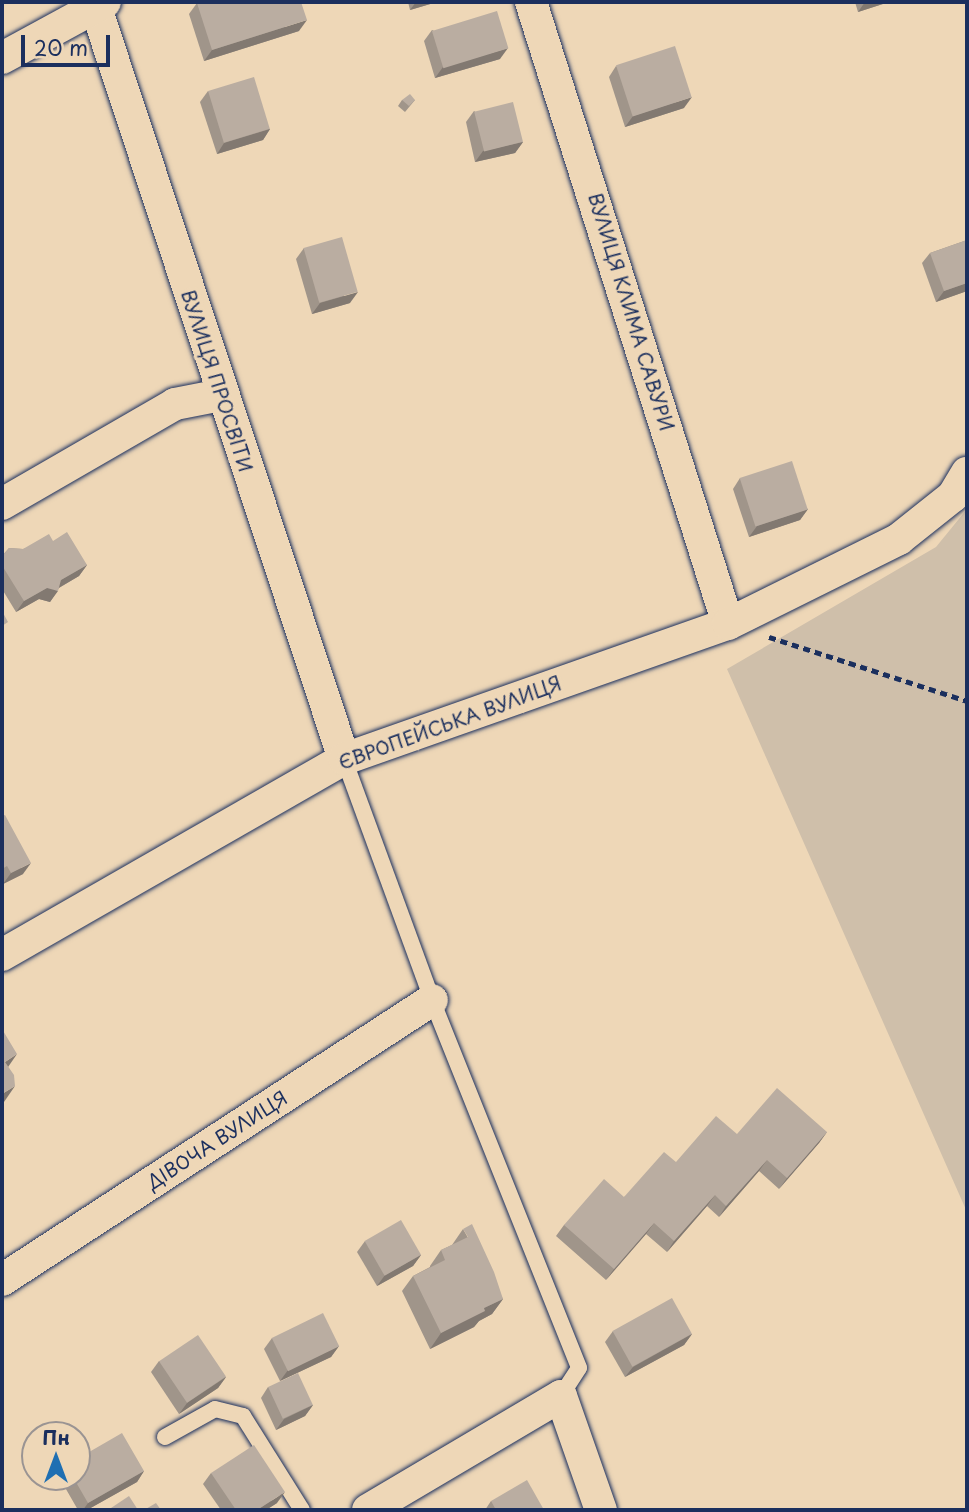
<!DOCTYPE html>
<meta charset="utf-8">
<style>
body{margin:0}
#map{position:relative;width:969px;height:1512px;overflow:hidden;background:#eed7b7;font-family:"Playpen Sans",sans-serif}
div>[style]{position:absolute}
.green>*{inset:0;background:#cfbfaa}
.path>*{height:4.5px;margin-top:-2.25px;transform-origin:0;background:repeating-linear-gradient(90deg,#1b2f5e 0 7px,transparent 0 12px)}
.roads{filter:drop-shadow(0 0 2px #1b2f5e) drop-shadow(0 0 2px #1b2f5e)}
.lane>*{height:16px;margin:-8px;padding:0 8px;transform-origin:8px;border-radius:8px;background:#eed7b7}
.street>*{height:32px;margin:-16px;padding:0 16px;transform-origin:16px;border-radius:16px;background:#eed7b7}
.wall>*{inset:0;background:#a0958a}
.shaded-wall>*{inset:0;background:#827971}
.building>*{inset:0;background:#baada1;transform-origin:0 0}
span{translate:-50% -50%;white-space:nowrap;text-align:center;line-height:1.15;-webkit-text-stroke:7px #eed7b7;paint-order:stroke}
.street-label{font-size:19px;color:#1b2f5e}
.frame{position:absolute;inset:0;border:4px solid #1b2f5e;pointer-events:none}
.north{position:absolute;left:21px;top:1421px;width:70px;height:70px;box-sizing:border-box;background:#eed7b7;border:2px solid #9a9493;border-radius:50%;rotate:0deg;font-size:19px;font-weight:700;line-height:28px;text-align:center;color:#1b2f5e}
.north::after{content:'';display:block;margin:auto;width:24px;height:32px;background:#1f6fb2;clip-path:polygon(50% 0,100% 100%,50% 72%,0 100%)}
.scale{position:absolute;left:21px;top:35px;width:89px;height:32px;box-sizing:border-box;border:4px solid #1b2f5e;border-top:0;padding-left:9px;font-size:21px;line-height:24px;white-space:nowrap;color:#1b2f5e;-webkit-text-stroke:5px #eed7b7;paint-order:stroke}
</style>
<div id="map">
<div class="green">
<i style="clip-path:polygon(967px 509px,967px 1212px,727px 669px,936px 547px)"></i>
</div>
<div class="path">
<i style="left:769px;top:637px;width:208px;rotate:17.9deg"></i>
</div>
<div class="roads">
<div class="lane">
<i style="left:344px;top:759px;width:257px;rotate:69.9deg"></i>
<i style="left:432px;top:1000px;width:396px;rotate:68.2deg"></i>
<i style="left:579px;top:1368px;width:33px;rotate:123deg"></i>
<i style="left:165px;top:1437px;width:57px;rotate:-29.2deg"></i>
<i style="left:215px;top:1409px;width:29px;rotate:14deg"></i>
<i style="left:243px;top:1416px;width:111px;rotate:57.9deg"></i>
</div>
<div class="street">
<i style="left:94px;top:2px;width:797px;rotate:71.72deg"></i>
<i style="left:531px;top:2px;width:652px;rotate:72.43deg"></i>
<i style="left:2px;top:58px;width:117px;rotate:-28.5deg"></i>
<i style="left:2px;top:504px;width:200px;rotate:-30deg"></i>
<i style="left:175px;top:404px;width:47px;rotate:-11.1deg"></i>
<i style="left:2px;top:955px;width:394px;rotate:-29.8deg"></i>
<i style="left:344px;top:759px;width:407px;rotate:-19.4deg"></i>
<i style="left:728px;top:624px;width:191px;rotate:-26.4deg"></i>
<i style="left:899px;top:539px;width:69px;rotate:-38.5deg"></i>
<i style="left:953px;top:496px;width:27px;rotate:-59deg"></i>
<i style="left:2px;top:1280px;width:513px;rotate:-33.07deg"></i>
<i style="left:368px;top:1510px;width:224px;rotate:-30.6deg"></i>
<i style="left:561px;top:1396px;width:121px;rotate:70.7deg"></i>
</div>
</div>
<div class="wall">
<i style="clip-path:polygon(408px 2px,437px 2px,410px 10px)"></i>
<i style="clip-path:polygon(855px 2px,889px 2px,858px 12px)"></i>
<i style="clip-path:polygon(197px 3px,299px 31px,204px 61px,189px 14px)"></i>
<i style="clip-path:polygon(432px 30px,500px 59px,435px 78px,424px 41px)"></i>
<i style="clip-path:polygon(616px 66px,684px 108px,625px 127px,609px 77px)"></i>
<i style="clip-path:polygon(208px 91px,270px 129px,263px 140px,217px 154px,200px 102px)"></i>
<i style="clip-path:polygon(402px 100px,415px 100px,405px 112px,398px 106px)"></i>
<i style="clip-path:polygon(474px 111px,523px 142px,515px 153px,475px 162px,466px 122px)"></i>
<i style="clip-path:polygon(967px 240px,967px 291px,936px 302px,922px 263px,930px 253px)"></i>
<i style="clip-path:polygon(304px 248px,350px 303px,312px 314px,296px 259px)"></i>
<i style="clip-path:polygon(740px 478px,808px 509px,800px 520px,749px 537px,733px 489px)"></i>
<i style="clip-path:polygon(53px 541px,87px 565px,79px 576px,59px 588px,50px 602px,39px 599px,16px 612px,2px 589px,2px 556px,9px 548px,23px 549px)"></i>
<i style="clip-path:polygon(2px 816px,23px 874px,3px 884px,2px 881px)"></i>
<i style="clip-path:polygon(827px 1132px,819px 1143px,779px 1189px,759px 1171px,719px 1217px,707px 1206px,667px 1252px,646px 1234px,606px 1280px,556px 1236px,564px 1225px,624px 1197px,737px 1134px)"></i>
<i style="clip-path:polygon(463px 1229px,503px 1299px,492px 1314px,479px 1321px,474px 1327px,430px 1349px,402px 1291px,413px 1276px,430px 1267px,430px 1266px,441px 1250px,452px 1245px)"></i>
<i style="clip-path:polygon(365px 1241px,421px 1255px,413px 1266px,377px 1286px,357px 1252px)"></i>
<i style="clip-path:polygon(613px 1331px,692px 1334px,684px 1345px,625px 1377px,605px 1342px)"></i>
<i style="clip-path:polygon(272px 1338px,339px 1346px,331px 1357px,280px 1381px,264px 1349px)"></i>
<i style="clip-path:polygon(159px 1361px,226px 1377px,218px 1388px,179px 1414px,151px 1372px)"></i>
<i style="clip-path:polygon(268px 1387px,313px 1405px,305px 1416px,276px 1430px,261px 1398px)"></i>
<i style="clip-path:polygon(144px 1471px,137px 1482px,87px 1510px,78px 1510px,59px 1477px,77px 1477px)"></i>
<i style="clip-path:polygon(211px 1473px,277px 1503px,266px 1510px,221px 1510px,203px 1484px)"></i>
<i style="clip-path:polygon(491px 1501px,544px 1510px,485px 1510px)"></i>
</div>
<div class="shaded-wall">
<i style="clip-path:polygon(416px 2px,437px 2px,410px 10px)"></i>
<i style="clip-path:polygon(865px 2px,889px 2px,858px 12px)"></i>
<i style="clip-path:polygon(307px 20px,299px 31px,204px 61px,212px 50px)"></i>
<i style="clip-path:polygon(508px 48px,500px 59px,435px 78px,443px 67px)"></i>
<i style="clip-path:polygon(692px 97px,684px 108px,625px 127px,633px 116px)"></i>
<i style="clip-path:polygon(270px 129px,263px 140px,217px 154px,224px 143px)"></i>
<i style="clip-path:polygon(523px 142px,515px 153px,475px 162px,483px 151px)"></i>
<i style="clip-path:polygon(967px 283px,967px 291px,936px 302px,944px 291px)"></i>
<i style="clip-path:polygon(358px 292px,350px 303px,312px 314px,320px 303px)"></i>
<i style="clip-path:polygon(808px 509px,800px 520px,749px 537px,757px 526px)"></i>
<i style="clip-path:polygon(87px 565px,79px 576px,55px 590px,58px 591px,50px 602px,39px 599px,16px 612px,24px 601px)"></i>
<i style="clip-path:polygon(31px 863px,23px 874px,3px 884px,11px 873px)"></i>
<i style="clip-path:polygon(17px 1054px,6px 1070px,5px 1062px)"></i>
<i style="clip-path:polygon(15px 1086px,4px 1102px,2px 1103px,2px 1094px)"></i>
<i style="clip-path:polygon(827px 1132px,819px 1143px,779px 1189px,787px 1178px)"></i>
<i style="clip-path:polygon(767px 1160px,759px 1171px,719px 1217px,726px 1206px)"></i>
<i style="clip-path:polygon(715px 1195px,707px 1206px,667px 1252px,674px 1241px)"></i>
<i style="clip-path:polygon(654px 1223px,646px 1234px,606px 1280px,614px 1269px)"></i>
<i style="clip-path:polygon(421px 1255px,413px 1266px,377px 1286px,385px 1275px)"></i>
<i style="clip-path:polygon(503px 1299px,492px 1314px,479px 1321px,474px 1327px,430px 1349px,441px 1333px,484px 1308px)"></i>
<i style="clip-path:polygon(692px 1334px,684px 1345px,625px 1377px,633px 1367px)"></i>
<i style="clip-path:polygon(339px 1346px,331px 1357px,280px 1381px,288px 1370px)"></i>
<i style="clip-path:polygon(226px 1377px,218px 1388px,179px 1414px,187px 1403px)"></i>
<i style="clip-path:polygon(313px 1405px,305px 1416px,276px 1430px,284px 1419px)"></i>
<i style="clip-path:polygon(144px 1471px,137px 1482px,87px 1510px,83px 1510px,88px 1503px)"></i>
<i style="clip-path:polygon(285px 1492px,277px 1503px,266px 1510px,257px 1510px)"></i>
</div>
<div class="building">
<i style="clip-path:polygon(200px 2px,301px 2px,307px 20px,212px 50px,197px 3px)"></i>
<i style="left:497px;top:11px;width:39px;height:68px;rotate:73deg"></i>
<i style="left:675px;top:46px;width:54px;height:62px;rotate:72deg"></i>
<i style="left:254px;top:77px;width:54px;height:48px;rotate:73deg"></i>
<i style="clip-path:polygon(410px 94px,415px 100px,409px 106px,402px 100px)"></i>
<i style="left:513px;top:102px;width:41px;height:40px;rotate:76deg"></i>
<i style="left:342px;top:237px;width:57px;height:40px;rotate:74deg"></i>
<i style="clip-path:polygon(967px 240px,967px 283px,944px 291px,930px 253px)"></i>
<i style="left:792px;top:461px;width:51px;height:55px;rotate:72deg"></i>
<i style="clip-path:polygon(67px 532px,87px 565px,61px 580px,58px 591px,47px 588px,24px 601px,3px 567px,3px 555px,9px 548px,23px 549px,49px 534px,53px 541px)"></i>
<i style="clip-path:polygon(2px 611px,8px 622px,2px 626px)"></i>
<i style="clip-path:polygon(5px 815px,31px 863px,11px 873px,7px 866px,2px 869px,2px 816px)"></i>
<i style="clip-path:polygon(2px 1029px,17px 1054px,5px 1062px,14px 1075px,15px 1086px,2px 1094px)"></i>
<i style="clip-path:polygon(777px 1088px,827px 1132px,787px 1178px,767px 1160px,726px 1206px,715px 1195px,674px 1241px,654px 1223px,614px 1269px,564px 1225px,604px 1179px,624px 1197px,664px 1152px,676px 1162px,716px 1116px,737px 1134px)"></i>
<i style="left:401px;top:1220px;width:40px;height:42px;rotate:60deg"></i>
<i style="clip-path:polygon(472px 1224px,494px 1272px,503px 1299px,484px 1308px,485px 1311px,441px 1333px,413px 1276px,445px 1260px,441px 1250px,468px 1237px,463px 1229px)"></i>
<i style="left:672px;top:1298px;width:41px;height:68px;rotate:61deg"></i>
<i style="left:323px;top:1313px;width:37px;height:57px;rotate:64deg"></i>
<i style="left:198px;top:1335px;width:50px;height:47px;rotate:56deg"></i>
<i style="left:298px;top:1373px;width:35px;height:33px;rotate:65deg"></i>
<i style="clip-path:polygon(122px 1433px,144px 1471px,88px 1503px,73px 1477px,77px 1477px,77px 1459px)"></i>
<i style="clip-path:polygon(254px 1445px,285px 1492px,257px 1510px,236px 1510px,211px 1473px)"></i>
<i style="clip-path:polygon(527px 1480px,544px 1510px,496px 1510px,491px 1501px)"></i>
<i style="clip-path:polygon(129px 1496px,138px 1510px,108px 1510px)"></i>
<i style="clip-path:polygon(156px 1503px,161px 1510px,144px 1510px)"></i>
</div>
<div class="street-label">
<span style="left:631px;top:312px;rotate:73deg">ВУЛИЦЯ КЛИМА САВУРИ</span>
<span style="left:217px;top:381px;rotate:72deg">ВУЛИЦЯ ПРОСВІТИ</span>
<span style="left:450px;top:723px;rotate:-20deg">ЄВРОПЕЙСЬКА ВУЛИЦЯ</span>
<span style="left:217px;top:1140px;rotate:-33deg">ДІВОЧА ВУЛИЦЯ</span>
</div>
<div class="frame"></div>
<div class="north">Пн</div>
<div class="scale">20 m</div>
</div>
